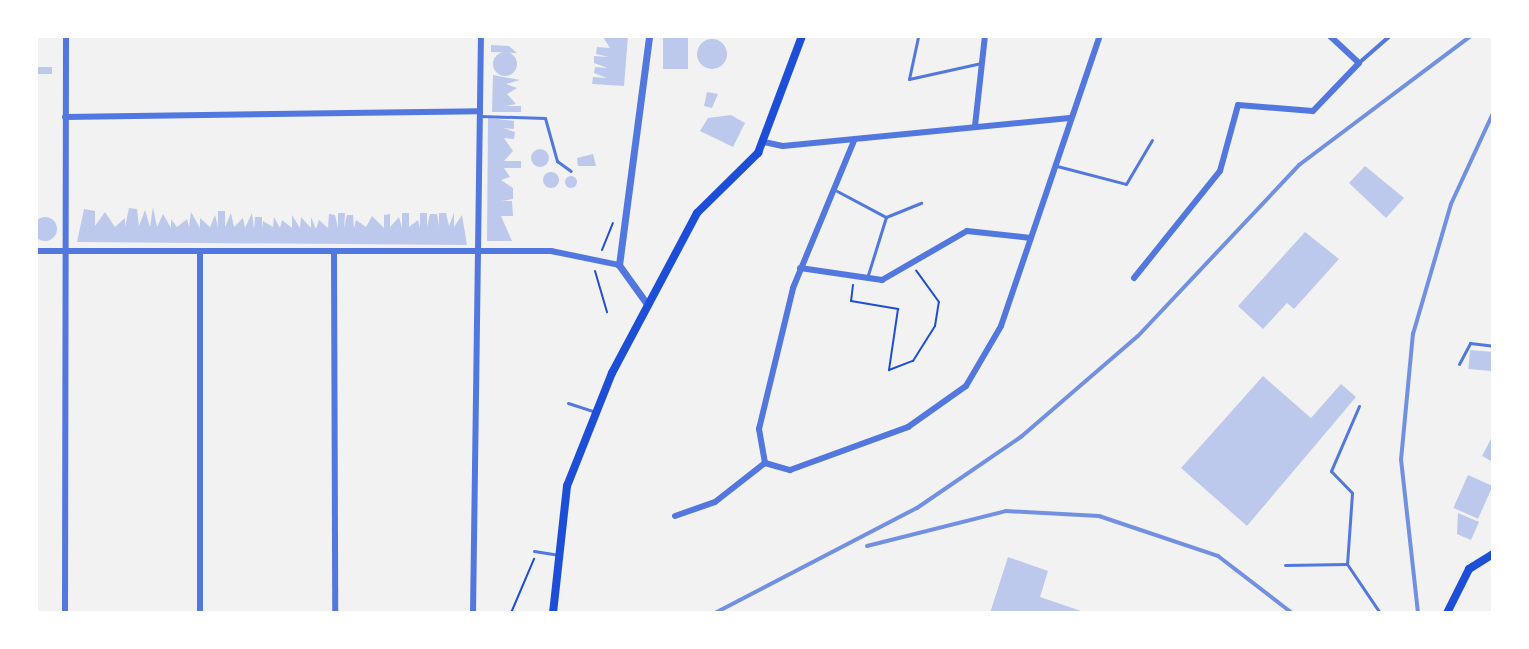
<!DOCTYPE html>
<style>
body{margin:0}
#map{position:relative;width:1529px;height:649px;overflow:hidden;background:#f2f2f2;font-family:Inter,sans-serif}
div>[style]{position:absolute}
.building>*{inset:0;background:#bdc9ec;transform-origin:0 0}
.round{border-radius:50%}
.path>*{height:2px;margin:-1px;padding:0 1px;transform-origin:1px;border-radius:1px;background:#1d4ed8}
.service>*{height:3px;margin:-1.5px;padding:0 1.5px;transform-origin:1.5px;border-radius:1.5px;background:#5277de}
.pedestrian>*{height:4px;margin:-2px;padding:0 2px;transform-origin:2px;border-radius:2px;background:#5277de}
.minor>*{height:6px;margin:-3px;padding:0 3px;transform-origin:3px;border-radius:3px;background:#5277de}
.tertiary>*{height:7px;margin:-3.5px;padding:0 3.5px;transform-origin:3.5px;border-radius:3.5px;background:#5277de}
.secondary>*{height:8px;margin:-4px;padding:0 4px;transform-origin:4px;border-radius:4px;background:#1d4ed8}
.rail>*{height:4px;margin:-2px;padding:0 2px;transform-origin:2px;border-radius:2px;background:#7290e2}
span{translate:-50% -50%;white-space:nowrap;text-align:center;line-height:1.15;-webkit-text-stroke:6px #fff;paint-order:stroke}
.frame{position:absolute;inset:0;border:38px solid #fff;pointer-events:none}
</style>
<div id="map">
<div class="building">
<i style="clip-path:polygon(628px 36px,624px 86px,592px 84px,593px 77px,607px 78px,594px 73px,595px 67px,608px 68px,594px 63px,594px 56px,609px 57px,596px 54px,597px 47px,610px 48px,603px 37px)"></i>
<i style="left:663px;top:36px;width:25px;height:33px"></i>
<i class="round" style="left:697px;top:39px;width:30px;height:30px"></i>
<i style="clip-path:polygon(491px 45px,509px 46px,517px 53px,491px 52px)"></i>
<i class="round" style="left:493px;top:52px;width:24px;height:24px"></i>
<i style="left:38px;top:67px;width:14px;height:7px"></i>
<i style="clip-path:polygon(493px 75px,520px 80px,506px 84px,517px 88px,507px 94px,516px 104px,506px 106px,521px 106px,521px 112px,492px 112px)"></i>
<i style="clip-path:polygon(707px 92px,718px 94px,712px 108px,704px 106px)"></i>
<i style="clip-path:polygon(731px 115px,745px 123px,733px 147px,700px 131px,708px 118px)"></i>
<i style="clip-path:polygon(488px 118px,514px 121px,514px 129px,503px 128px,515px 132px,514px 139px,504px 138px,513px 151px,504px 161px,521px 161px,521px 168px,504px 168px,510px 177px,501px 180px,513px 188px,513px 199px,502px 201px,512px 201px,513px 216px,501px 216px,512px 241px,487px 241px)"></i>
<i class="round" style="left:531px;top:149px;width:18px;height:18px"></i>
<i style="clip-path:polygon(593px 154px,596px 166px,578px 166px,577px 158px)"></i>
<i style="clip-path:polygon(1365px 166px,1404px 198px,1386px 218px,1349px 183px)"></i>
<i class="round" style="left:543px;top:172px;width:16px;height:16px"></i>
<i class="round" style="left:565px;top:176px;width:12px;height:12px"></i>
<i style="clip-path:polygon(153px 207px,157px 227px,163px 214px,171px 228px,171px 219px,177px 227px,187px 219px,189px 227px,191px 212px,200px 228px,200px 218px,210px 227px,215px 215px,218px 227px,218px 211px,225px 211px,225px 227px,231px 213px,234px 227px,243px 218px,245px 228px,252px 213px,254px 229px,255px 217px,262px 217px,262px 228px,263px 221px,273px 227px,274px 217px,280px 228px,282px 220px,292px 228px,292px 215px,300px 228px,301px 217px,311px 228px,311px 217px,316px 229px,319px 220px,328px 228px,329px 214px,335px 215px,338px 228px,338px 213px,345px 213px,344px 228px,347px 215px,353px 215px,354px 228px,356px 220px,366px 227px,372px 216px,384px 228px,384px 215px,390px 214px,390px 227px,399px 217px,402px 228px,402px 213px,409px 213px,409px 227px,418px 220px,420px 228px,420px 213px,427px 213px,427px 227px,430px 214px,437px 214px,439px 226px,439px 213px,446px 213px,449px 226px,454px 213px,454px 227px,462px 215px,467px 245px,77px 242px,84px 209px,95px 211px,95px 226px,105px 212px,115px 227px,125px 218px,125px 227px,129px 208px,137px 209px,139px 226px,145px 210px,150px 227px)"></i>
<i class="round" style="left:33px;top:217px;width:24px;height:24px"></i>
<i style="clip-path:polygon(1305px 232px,1339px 259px,1294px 309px,1287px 303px,1263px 329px,1238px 306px)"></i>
<i style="left:1470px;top:350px;width:23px;height:19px;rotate:5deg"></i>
<i style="clip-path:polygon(1263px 376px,1311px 418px,1341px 384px,1356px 397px,1247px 526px,1181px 468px)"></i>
<i style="clip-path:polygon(1493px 435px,1493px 462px,1482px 456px)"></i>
<i style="left:1468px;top:475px;width:27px;height:36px;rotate:24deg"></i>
<i style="clip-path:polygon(1458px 513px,1479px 522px,1471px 540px,1457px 534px)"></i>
<i style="clip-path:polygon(1008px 557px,1048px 571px,1040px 597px,1087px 613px,990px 613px)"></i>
</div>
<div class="path">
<i style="left:602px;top:250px;width:29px;rotate:-68deg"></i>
<i style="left:595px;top:271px;width:43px;rotate:73.7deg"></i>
<i style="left:853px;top:285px;width:16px;rotate:97deg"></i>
<i style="left:851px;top:301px;width:48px;rotate:9.7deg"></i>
<i style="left:898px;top:309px;width:62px;rotate:98.4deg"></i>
<i style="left:889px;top:370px;width:26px;rotate:-21deg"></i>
<i style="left:913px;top:361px;width:41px;rotate:-57.8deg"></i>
<i style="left:935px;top:326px;width:24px;rotate:-81deg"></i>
<i style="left:939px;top:302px;width:39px;rotate:-126deg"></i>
<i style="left:511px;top:613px;width:59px;rotate:-66.9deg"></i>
</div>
<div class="service">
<i style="left:918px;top:37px;width:43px;rotate:102.1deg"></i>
<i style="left:909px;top:79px;width:74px;rotate:-12.5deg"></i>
<i style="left:480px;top:116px;width:65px;rotate:1.8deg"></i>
<i style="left:545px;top:118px;width:45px;rotate:74.4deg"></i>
<i style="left:557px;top:161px;width:17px;rotate:36deg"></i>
<i style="left:1057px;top:166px;width:71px;rotate:14.6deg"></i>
<i style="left:1126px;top:184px;width:51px;rotate:-59.4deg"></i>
<i style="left:837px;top:191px;width:55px;rotate:28deg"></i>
<i style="left:886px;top:217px;width:64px;rotate:107.3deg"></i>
<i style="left:886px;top:217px;width:38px;rotate:-22deg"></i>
<i style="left:1459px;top:364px;width:24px;rotate:-62deg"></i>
<i style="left:1470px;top:343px;width:23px;rotate:7deg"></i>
<i style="left:568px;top:403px;width:28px;rotate:18deg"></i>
<i style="left:1359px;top:406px;width:71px;rotate:113.3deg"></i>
<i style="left:1331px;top:471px;width:30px;rotate:46deg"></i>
<i style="left:1352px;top:493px;width:71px;rotate:94deg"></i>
<i style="left:1347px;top:564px;width:59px;rotate:56deg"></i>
<i style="left:534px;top:551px;width:24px;rotate:9deg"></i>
<i style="left:1285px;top:565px;width:62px;rotate:-0.9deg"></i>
</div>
<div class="pedestrian">
<i style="left:1359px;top:63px;width:41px;rotate:-41.1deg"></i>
</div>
<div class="minor">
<i style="left:65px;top:117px;width:415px;rotate:-0.8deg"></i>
<i style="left:975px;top:126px;width:91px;rotate:-83.7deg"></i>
<i style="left:764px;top:142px;width:19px;rotate:12deg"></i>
<i style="left:783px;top:146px;width:288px;rotate:-5.6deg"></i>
<i style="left:36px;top:251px;width:515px"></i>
<i style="left:551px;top:251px;width:69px;rotate:11.6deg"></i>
<i style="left:200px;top:253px;width:360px;rotate:90deg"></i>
<i style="left:334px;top:254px;width:359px;rotate:89.8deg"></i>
<i style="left:800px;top:268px;width:83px;rotate:8.3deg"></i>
<i style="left:882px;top:280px;width:98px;rotate:-30deg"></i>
<i style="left:967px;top:231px;width:64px;rotate:6.2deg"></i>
<i style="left:1134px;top:278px;width:137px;rotate:-51.2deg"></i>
<i style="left:1220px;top:171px;width:68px;rotate:-74.7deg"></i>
<i style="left:1238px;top:105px;width:75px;rotate:4.6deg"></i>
<i style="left:1313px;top:111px;width:66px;rotate:-46.2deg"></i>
<i style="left:1359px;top:63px;width:40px;rotate:-137deg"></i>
<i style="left:765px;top:463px;width:35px;rotate:-100deg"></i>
<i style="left:759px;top:429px;width:145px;rotate:-76.4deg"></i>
<i style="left:793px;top:288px;width:159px;rotate:-67.5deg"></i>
<i style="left:675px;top:516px;width:42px;rotate:-19.3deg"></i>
<i style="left:715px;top:502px;width:63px;rotate:-38deg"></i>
<i style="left:765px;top:463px;width:26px;rotate:16deg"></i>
<i style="left:790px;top:470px;width:126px;rotate:-20deg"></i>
<i style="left:908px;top:427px;width:71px;rotate:-35.3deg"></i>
<i style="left:966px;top:386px;width:69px;rotate:-59.7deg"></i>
<i style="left:1001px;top:326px;width:306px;rotate:-71.2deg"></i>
<i style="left:65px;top:613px;width:577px;rotate:-89.9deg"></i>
<i style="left:473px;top:613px;width:577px;rotate:-89.21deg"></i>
</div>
<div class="tertiary">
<i style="left:647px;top:304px;width:48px;rotate:-125.7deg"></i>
<i style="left:619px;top:265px;width:231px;rotate:-82.5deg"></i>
</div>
<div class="secondary">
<i style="left:553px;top:613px;width:128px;rotate:-83.7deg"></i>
<i style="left:567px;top:486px;width:122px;rotate:-68.3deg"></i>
<i style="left:612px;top:373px;width:181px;rotate:-62deg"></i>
<i style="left:697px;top:213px;width:86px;rotate:-44.5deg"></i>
<i style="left:758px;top:153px;width:125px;rotate:-69.4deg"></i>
<i style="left:1447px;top:613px;width:49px;rotate:-63.4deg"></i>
<i style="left:1469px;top:569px;width:28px;rotate:-32deg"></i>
</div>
<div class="rail">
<i style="left:867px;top:546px;width:143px;rotate:-14.1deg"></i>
<i style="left:1006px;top:511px;width:93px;rotate:3.1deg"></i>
<i style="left:1099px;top:516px;width:126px;rotate:18.6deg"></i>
<i style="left:1218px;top:556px;width:93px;rotate:37.6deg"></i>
<i style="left:715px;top:613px;width:228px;rotate:-27.5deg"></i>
<i style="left:917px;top:508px;width:127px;rotate:-34.4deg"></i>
<i style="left:1022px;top:436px;width:153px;rotate:-40.8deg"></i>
<i style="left:1138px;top:336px;width:235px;rotate:-46.7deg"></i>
<i style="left:1299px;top:165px;width:215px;rotate:-36.9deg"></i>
<i style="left:1418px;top:613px;width:154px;rotate:-96.3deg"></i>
<i style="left:1401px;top:460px;width:127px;rotate:-84.6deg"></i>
<i style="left:1413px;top:334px;width:135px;rotate:-73.7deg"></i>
<i style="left:1451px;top:204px;width:100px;rotate:-65.2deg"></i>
</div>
<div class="frame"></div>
</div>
